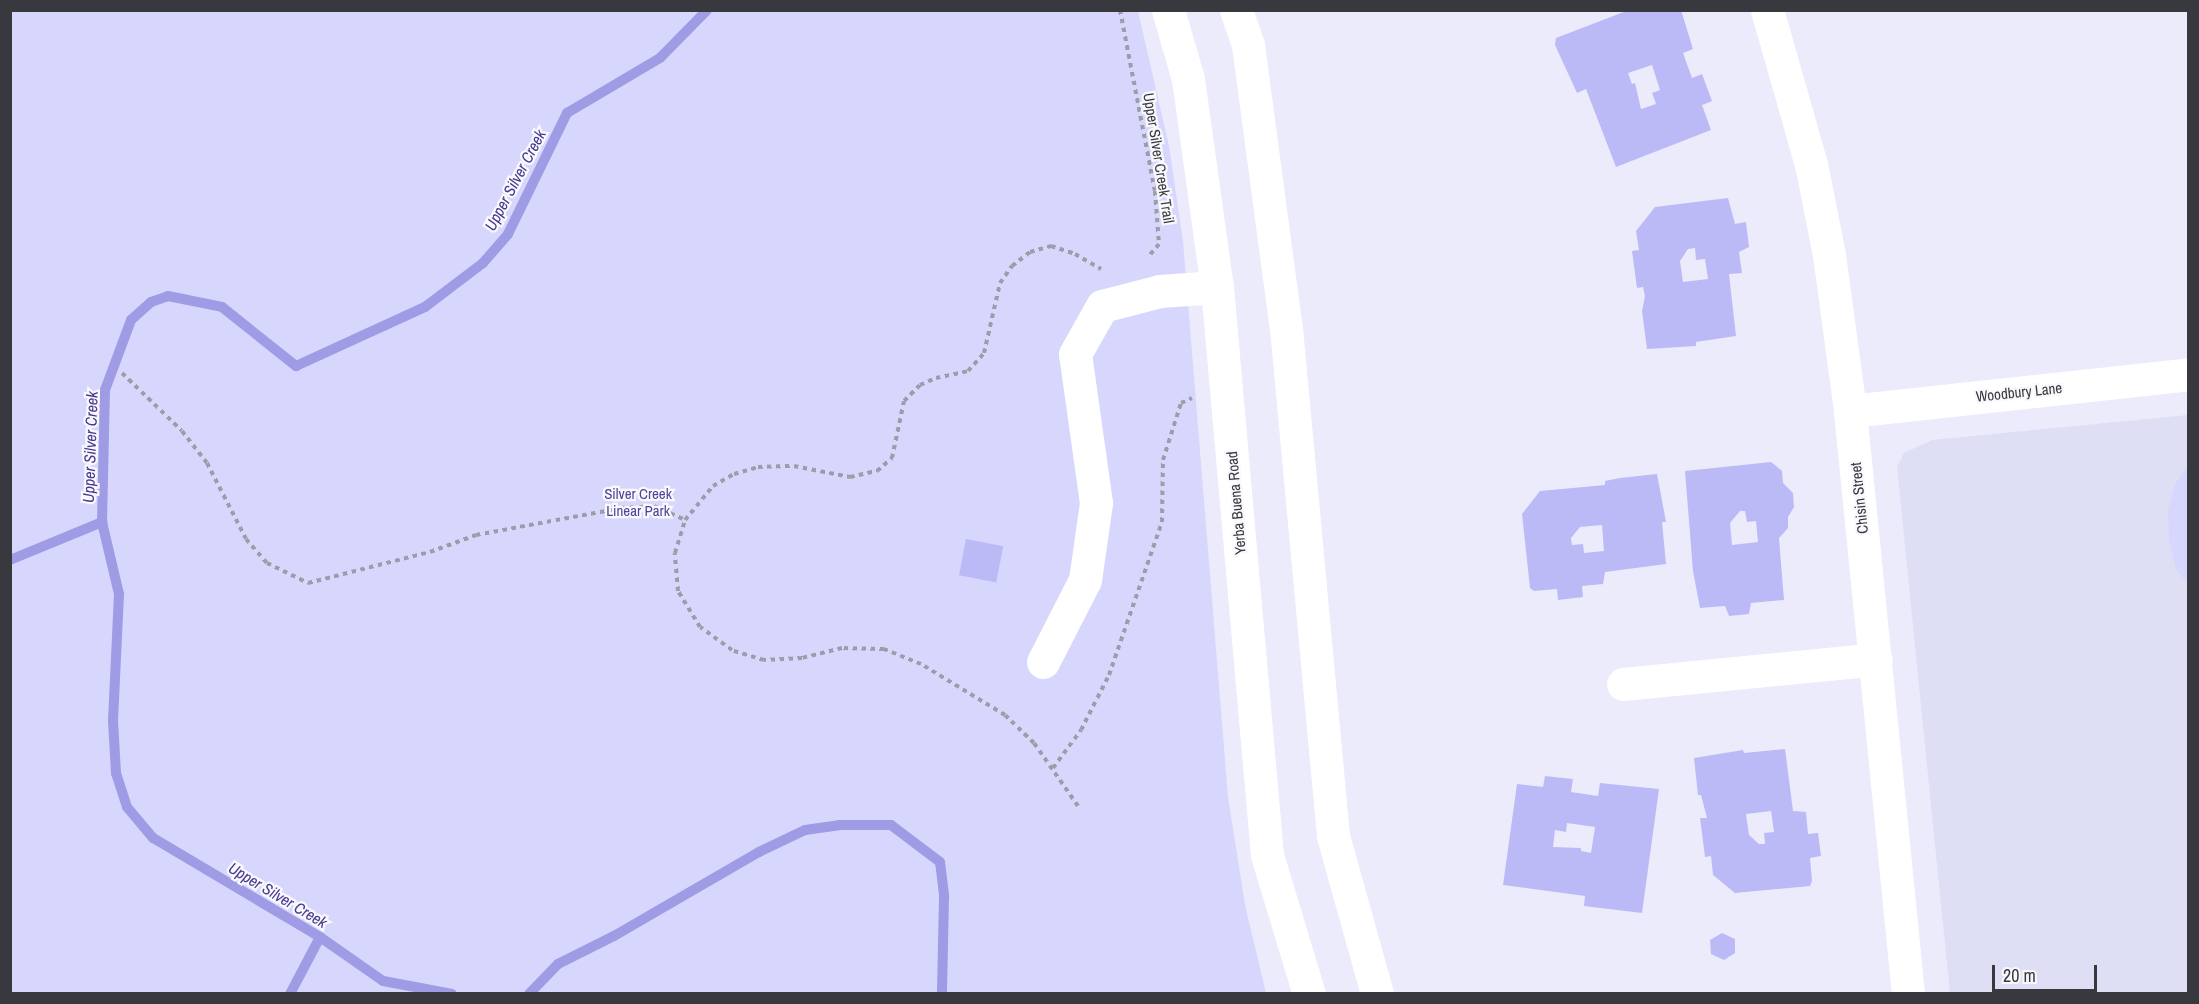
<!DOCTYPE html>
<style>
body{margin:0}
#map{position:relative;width:2199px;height:1004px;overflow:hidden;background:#ebebfb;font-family:"Archivo Narrow",sans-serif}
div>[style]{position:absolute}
.built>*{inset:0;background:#dedef5}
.green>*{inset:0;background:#d7d7fd}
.stream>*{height:10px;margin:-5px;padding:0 5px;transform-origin:5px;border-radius:5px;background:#9f9be4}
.building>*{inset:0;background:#bcbaf6;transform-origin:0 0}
.path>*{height:4px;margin-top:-2px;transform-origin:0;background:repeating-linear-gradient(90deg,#9d9da9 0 4.5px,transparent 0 9px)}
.minor>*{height:33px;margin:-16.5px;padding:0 16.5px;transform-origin:16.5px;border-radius:16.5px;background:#fff}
.major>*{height:33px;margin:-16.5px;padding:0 16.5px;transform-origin:16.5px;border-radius:16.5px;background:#fff}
span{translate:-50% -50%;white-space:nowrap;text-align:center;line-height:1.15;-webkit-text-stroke:4.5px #f9f9fd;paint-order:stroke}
.street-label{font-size:15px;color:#38383f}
.park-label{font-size:15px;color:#4f4399}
.water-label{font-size:16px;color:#47398e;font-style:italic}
.frame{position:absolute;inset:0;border:12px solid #38383f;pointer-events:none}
.scale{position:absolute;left:1992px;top:965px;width:105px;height:27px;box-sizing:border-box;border:3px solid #38383f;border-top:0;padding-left:8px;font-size:18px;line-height:21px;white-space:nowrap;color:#38383f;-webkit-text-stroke:4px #f9f9fd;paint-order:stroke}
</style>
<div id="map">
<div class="built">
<i style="clip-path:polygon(2188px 415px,2188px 993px,1950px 993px,1897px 467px,1904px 453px,1932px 440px)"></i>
</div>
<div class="green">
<i style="clip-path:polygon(10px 11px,1138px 11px,1169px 146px,1183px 241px,1228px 797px,1245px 905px,1266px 993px,11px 993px)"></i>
<i style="clip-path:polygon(2188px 466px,2188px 584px,2176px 569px,2169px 541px,2168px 510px,2175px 484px)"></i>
</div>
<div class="stream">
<i style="left:10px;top:560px;width:100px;rotate:-22.4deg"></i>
<i style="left:290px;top:994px;width:64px;rotate:-62.2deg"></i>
<i style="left:452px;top:994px;width:70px;rotate:-169.3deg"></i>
<i style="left:383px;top:981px;width:77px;rotate:-145.1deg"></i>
<i style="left:320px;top:937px;width:194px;rotate:-149.3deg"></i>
<i style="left:153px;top:838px;width:40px;rotate:-130deg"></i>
<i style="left:127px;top:807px;width:36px;rotate:-108deg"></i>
<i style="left:116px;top:773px;width:52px;rotate:-93.3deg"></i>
<i style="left:113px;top:721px;width:127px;rotate:-87.3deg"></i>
<i style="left:119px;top:594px;width:74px;rotate:-103.3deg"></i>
<i style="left:102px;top:522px;width:132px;rotate:-88.7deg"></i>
<i style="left:105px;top:390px;width:75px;rotate:-69.6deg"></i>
<i style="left:131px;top:320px;width:27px;rotate:-42deg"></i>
<i style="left:151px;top:302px;width:18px;rotate:-19deg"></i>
<i style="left:168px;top:296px;width:55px;rotate:11.5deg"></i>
<i style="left:222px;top:307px;width:95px;rotate:38.6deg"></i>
<i style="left:296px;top:366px;width:142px;rotate:-24.6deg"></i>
<i style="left:425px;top:307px;width:73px;rotate:-37.2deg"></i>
<i style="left:483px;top:263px;width:38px;rotate:-49deg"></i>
<i style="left:508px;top:234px;width:135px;rotate:-64deg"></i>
<i style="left:567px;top:113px;width:108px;rotate:-30.6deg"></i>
<i style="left:660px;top:58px;width:67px;rotate:-45.6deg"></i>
<i style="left:529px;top:994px;width:42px;rotate:-46deg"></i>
<i style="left:558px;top:964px;width:63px;rotate:-26.6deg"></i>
<i style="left:614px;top:936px;width:168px;rotate:-30.1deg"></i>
<i style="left:759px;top:852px;width:51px;rotate:-25.6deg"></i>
<i style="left:805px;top:830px;width:34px;rotate:-8deg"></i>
<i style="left:839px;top:825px;width:52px"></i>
<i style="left:891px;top:825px;width:61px;rotate:37.1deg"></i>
<i style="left:940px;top:862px;width:35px;rotate:83deg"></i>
<i style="left:944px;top:897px;width:97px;rotate:91.2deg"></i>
</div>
<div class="building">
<i style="clip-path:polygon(evenodd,1629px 10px,1681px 10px,1693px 49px,1683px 53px,1692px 78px,1702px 74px,1712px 101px,1702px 105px,1711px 130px,1616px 167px,1586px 89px,1577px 93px,1555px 45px,1556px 38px,1629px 10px,1652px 65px,1660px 90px,1652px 93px,1656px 104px,1641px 109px,1635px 83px,1632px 84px,1628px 73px,1652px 65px)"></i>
<i style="clip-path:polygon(evenodd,1728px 198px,1735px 224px,1746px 222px,1749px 247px,1739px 252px,1742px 273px,1729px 274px,1736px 336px,1696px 342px,1696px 346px,1647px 349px,1642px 311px,1645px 296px,1643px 287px,1637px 288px,1632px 251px,1639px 250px,1636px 231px,1655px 207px,1728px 198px,1695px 248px,1696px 260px,1705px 259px,1708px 279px,1683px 282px,1680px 261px,1688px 249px,1695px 248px)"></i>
<i style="clip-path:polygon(evenodd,1771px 462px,1782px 471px,1783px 483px,1793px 493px,1794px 507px,1788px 517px,1788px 528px,1779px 538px,1784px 600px,1751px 603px,1749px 614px,1729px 616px,1725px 606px,1700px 608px,1693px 571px,1685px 471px,1771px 462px,1740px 511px,1745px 511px,1747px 522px,1756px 521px,1758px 542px,1732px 545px,1730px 523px,1740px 511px)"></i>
<i style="clip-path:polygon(evenodd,1657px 474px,1666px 522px,1662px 522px,1666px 564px,1605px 572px,1603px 584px,1582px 586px,1583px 597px,1558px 600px,1557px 589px,1534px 591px,1530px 588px,1522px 514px,1540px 491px,1605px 485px,1605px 481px,1620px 478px,1657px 474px,1602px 525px,1604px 551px,1584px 553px,1583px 544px,1572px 545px,1571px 538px,1580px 527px,1602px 525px)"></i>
<i style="left:966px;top:539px;width:38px;height:37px;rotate:11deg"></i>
<i style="clip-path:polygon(evenodd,1785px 749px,1793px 811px,1806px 812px,1808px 834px,1818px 833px,1821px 856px,1810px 858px,1812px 881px,1810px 886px,1735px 893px,1713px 875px,1711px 856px,1705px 857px,1700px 818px,1707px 818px,1701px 795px,1698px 795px,1694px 758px,1743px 750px,1744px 753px,1785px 749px,1771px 811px,1774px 832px,1764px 833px,1765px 844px,1759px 844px,1749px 835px,1746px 814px,1771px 811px)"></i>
<i style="clip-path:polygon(evenodd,1545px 776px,1573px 779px,1571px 792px,1598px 796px,1600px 783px,1659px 789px,1642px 913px,1584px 906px,1585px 896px,1503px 885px,1517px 784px,1543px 787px,1545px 776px,1567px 823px,1595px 827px,1591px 853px,1581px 851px,1581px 848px,1553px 847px,1555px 830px,1566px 832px,1567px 823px)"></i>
<i style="clip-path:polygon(1722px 933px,1735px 939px,1735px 953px,1724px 960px,1711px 954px,1710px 940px)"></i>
</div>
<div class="path">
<i style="left:1120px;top:10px;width:184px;rotate:79.1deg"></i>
<i style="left:1155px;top:191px;width:53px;rotate:85.7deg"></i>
<i style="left:1159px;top:244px;width:17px;rotate:130deg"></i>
<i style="left:122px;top:373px;width:83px;rotate:44deg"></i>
<i style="left:182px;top:431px;width:41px;rotate:52deg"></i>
<i style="left:207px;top:463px;width:85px;rotate:62.8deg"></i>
<i style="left:246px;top:539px;width:32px;rotate:49deg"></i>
<i style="left:267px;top:563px;width:46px;rotate:26deg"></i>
<i style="left:308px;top:583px;width:126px;rotate:-14.3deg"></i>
<i style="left:430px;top:552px;width:49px;rotate:-20.3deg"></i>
<i style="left:476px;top:535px;width:147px;rotate:-10.5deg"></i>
<i style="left:621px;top:508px;width:33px;rotate:-3deg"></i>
<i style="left:654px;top:506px;width:34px;rotate:24deg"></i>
<i style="left:1053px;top:768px;width:47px;rotate:-53.6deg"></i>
<i style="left:1081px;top:730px;width:62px;rotate:-63deg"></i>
<i style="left:1109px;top:675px;width:162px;rotate:-70.9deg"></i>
<i style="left:1162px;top:522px;width:62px;rotate:-89.1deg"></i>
<i style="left:1163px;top:460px;width:60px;rotate:-72.5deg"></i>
<i style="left:1181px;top:403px;width:12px;rotate:-24deg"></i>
<i style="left:1078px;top:806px;width:77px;rotate:-124.9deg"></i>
<i style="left:1034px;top:743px;width:40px;rotate:-136deg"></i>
<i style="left:1005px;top:715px;width:98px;rotate:-148.7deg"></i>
<i style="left:921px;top:664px;width:40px;rotate:-158deg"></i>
<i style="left:884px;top:649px;width:42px;rotate:-178.6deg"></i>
<i style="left:842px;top:648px;width:41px;rotate:166deg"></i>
<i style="left:802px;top:658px;width:38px;rotate:177deg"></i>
<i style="left:764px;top:660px;width:34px;rotate:-163deg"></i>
<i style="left:732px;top:650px;width:39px;rotate:-144deg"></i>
<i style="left:700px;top:627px;width:42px;rotate:-121.4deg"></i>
<i style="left:678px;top:591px;width:38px;rotate:-95deg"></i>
<i style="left:675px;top:553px;width:34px;rotate:-73deg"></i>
<i style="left:685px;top:520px;width:44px;rotate:-50.5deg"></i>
<i style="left:713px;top:486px;width:24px;rotate:-30deg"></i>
<i style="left:734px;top:474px;width:25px;rotate:-16deg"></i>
<i style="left:758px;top:467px;width:36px;rotate:-2deg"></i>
<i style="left:794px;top:466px;width:57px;rotate:11.1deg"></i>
<i style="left:850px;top:477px;width:28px;rotate:-13deg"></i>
<i style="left:877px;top:471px;width:20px;rotate:-41deg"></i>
<i style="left:892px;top:458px;width:58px;rotate:-78.1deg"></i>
<i style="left:904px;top:401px;width:23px;rotate:-45deg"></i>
<i style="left:920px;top:385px;width:17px;rotate:-24deg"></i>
<i style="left:936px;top:378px;width:33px;rotate:-12deg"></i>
<i style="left:968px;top:371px;width:24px;rotate:-48deg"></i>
<i style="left:984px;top:353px;width:72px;rotate:-77.1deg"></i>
<i style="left:1000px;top:283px;width:21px;rotate:-55deg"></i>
<i style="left:1012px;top:266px;width:23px;rotate:-38deg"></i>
<i style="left:1030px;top:252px;width:22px;rotate:-16deg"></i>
<i style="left:1051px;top:246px;width:25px;rotate:18deg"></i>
<i style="left:1075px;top:254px;width:30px;rotate:30deg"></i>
</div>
<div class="minor">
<i style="left:1767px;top:10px;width:160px;rotate:74.1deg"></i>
<i style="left:1811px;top:164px;width:93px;rotate:78.8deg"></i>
<i style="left:1829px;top:255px;width:157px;rotate:82.3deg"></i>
<i style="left:1850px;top:411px;width:586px;rotate:84.32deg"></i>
<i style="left:1850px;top:411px;width:340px;rotate:-6.2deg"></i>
<i style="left:1043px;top:662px;width:92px;rotate:-62.9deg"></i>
<i style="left:1085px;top:580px;width:78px;rotate:-81.9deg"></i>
<i style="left:1096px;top:503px;width:150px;rotate:-98deg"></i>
<i style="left:1075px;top:354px;width:55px;rotate:-60.6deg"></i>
<i style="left:1102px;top:306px;width:60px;rotate:-14.5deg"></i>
<i style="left:1160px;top:291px;width:57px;rotate:-4deg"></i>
<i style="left:1623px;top:684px;width:254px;rotate:-5.6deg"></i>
</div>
<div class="major">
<i style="left:1168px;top:10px;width:72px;rotate:73.8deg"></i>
<i style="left:1188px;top:79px;width:210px;rotate:82.1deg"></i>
<i style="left:1217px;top:287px;width:570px;rotate:84.97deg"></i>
<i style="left:1267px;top:855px;width:145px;rotate:73.2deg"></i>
<i style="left:1236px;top:10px;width:37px;rotate:71deg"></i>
<i style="left:1248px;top:45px;width:286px;rotate:82.4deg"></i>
<i style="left:1286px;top:328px;width:510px;rotate:84.71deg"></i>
<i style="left:1333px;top:836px;width:164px;rotate:74.4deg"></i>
</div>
<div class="street-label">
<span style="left:1159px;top:158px;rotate:81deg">Upper Silver Creek Trail</span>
<span style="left:2019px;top:392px;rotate:-6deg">Woodbury Lane</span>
<span style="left:1859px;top:498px;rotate:-96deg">Chisin Street</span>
<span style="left:1236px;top:503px;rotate:-95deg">Yerba Buena Road</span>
</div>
<div class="park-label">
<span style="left:638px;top:502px">Silver Creek<br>Linear Park</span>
</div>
<div class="water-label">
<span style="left:515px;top:180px;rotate:-62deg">Upper Silver Creek</span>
<span style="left:90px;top:447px;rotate:-88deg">Upper Silver Creek</span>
<span style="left:278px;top:895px;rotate:31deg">Upper Silver Creek</span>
</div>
<div class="frame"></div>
<div class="scale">20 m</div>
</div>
